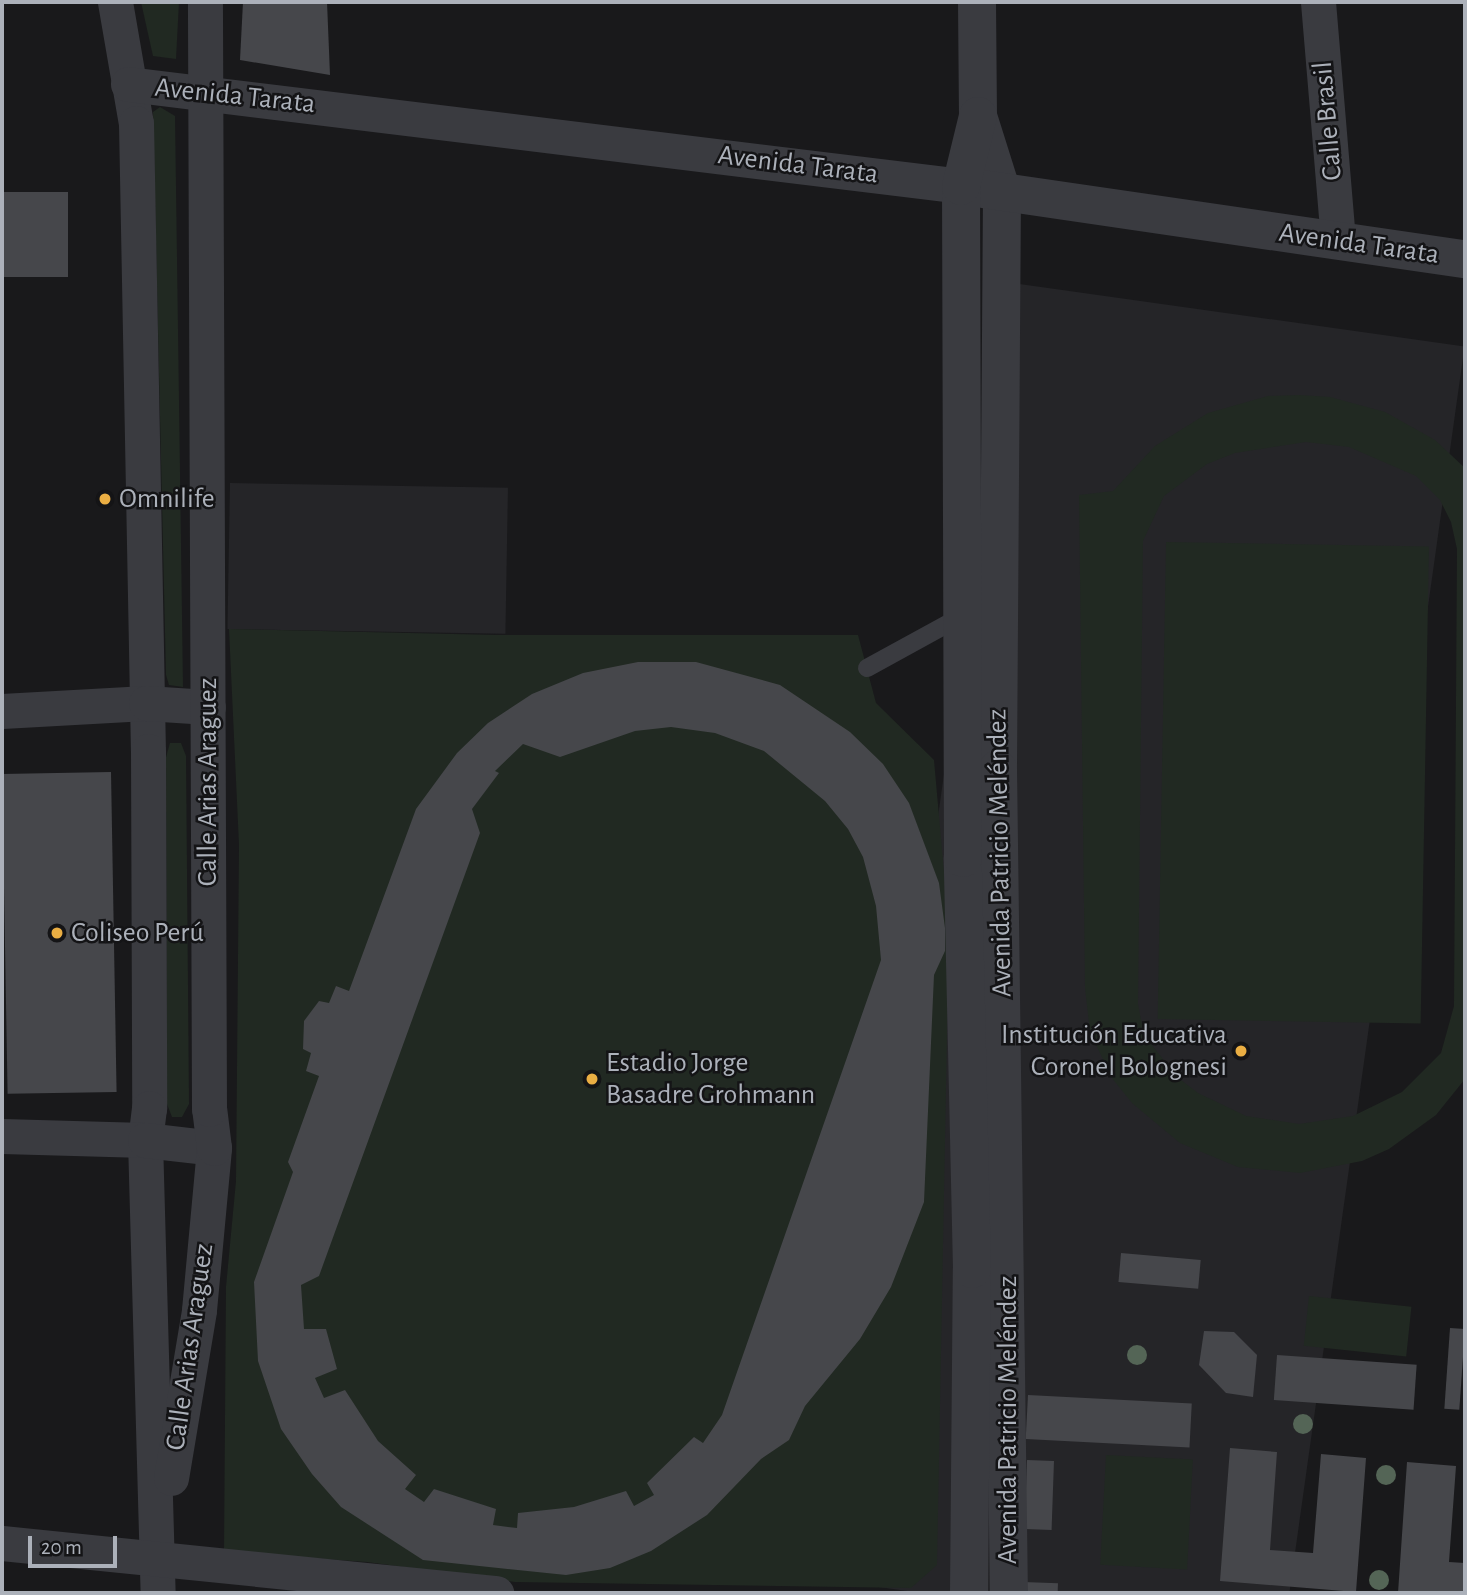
<!DOCTYPE html>
<meta charset="utf-8">
<style>
body{margin:0}
#map{position:relative;width:1467px;height:1595px;overflow:hidden;background:#19191b;font-family:"Alegreya Sans",sans-serif}
div>[style]{position:absolute}
.built>*{inset:0;background:#252528;transform-origin:0 0}
.green>*{inset:0;background:#212922;transform-origin:0 0}
.building>*{inset:0;background:#46474b;transform-origin:0 0}
.service>*{height:18px;margin:-9px;padding:0 9px;transform-origin:9px;border-radius:9px;background:#3a3b40}
.minor>*{height:35px;margin:-17.5px;padding:0 17.5px;transform-origin:17.5px;border-radius:17.5px;background:#3a3b40}
.tertiary>*{height:38px;margin:-19px;padding:0 19px;transform-origin:19px;border-radius:19px;background:#3a3b40}
.trees>*{width:20px;height:20px;margin:-10px;border-radius:50%;background:#546556}
.dots>*{width:19px;height:19px;translate:-50% -50%;box-sizing:border-box;border:4px solid #141416;border-radius:50%}
span{translate:-50% -50%;white-space:nowrap;text-align:center;line-height:1.15;-webkit-text-stroke:5px #141416;paint-order:stroke}
.street-label{font-size:28px;color:#acb1ba}
.poi-label{font-size:28px;color:#acb1ba}
.left{translate:0 -50%;text-align:left}
.right{translate:-100% -50%;text-align:right}
.frame{position:absolute;inset:0;border:4px solid #acb1ba;pointer-events:none}
.scale{position:absolute;left:28px;top:1536px;width:89px;height:32px;box-sizing:border-box;border:4px solid #acb1ba;border-top:0;padding-left:9px;font-size:21px;line-height:24px;white-space:nowrap;color:#acb1ba;-webkit-text-stroke:5px #141416;paint-order:stroke}
</style>
<div id="map">
<div class="built">
<i style="left:1013px;top:283px;width:456px;height:1310px;rotate:8deg"></i>
<i style="left:230px;top:483px;width:278px;height:146px;rotate:1deg"></i>
</div>
<div class="green">
<i style="clip-path:polygon(141px 2px,179px 2px,176px 59px,153px 56px)"></i>
<i style="clip-path:polygon(160px 107px,175px 116px,183px 687px,169px 685px,166px 675px,153px 112px)"></i>
<i style="clip-path:polygon(evenodd,1299px 395px,1330px 397px,1385px 412px,1435px 440px,1465px 468px,1465px 1079px,1436px 1115px,1389px 1149px,1362px 1161px,1300px 1173px,1238px 1167px,1180px 1143px,1132px 1103px,1112px 1078px,1090px 1032px,1085px 988px,1079px 495px,1113px 491px,1155px 446px,1208px 413px,1268px 396px,1299px 395px,1306px 442px,1349px 447px,1416px 476px,1440px 500px,1451px 522px,1457px 549px,1454px 1006px,1441px 1053px,1402px 1092px,1353px 1116px,1299px 1124px,1246px 1116px,1198px 1093px,1177px 1077px,1144px 1035px,1138px 1004px,1143px 541px,1164px 496px,1207px 464px,1235px 453px,1306px 442px)"></i>
<i style="left:1166px;top:542px;width:263px;height:477px;rotate:1deg"></i>
<i style="clip-path:polygon(229px 629px,497px 635px,858px 635px,876px 703px,934px 760px,949px 928px,937px 1565px,911px 1588px,515px 1582px,367px 1562px,224px 1552px,226px 1287px,236px 1181px,239px 845px)"></i>
<i style="clip-path:polygon(170px 743px,181px 743px,186px 756px,189px 1104px,182px 1117px,172px 1117px,167px 1104px,166px 757px)"></i>
<i style="left:1309px;top:1296px;width:103px;height:50px;rotate:6deg"></i>
<i style="left:1106px;top:1455px;width:87px;height:110px;rotate:3deg"></i>
</div>
<div class="building">
<i style="clip-path:polygon(243px 2px,327px 2px,330px 75px,240px 60px)"></i>
<i style="left:2px;top:192px;width:66px;height:85px"></i>
<i style="clip-path:polygon(evenodd,638px 662px,696px 662px,780px 685px,850px 732px,883px 764px,909px 803px,939px 883px,945px 928px,945px 951px,934px 975px,924px 1202px,891px 1287px,860px 1339px,805px 1406px,789px 1440px,761px 1459px,707px 1515px,651px 1551px,610px 1568px,566px 1575px,423px 1560px,341px 1507px,312px 1474px,281px 1429px,258px 1361px,254px 1282px,293px 1172px,288px 1162px,319px 1076px,306px 1071px,311px 1053px,303px 1049px,304px 1021px,319px 1001px,329px 1003px,336px 986px,349px 991px,416px 809px,457px 753px,488px 723px,532px 694px,583px 673px,638px 662px,671px 727px,715px 733px,764px 751px,825px 801px,848px 829px,863px 857px,876px 906px,881px 960px,722px 1415px,703px 1443px,694px 1437px,647px 1483px,654px 1495px,634px 1506px,626px 1491px,574px 1507px,518px 1513px,517px 1528px,493px 1525px,496px 1509px,434px 1489px,424px 1502px,405px 1489px,416px 1475px,378px 1441px,345px 1390px,324px 1398px,315px 1378px,337px 1369px,326px 1329px,304px 1329px,301px 1285px,319px 1276px,480px 833px,472px 809px,499px 773px,495px 771px,523px 744px,560px 757px,635px 731px,671px 727px)"></i>
<i style="left:111px;top:772px;width:320px;height:109px;rotate:89deg"></i>
<i style="left:1121px;top:1253px;width:80px;height:29px;rotate:5deg"></i>
<i style="left:1450px;top:1328px;width:15px;height:81px;rotate:4deg"></i>
<i style="clip-path:polygon(1204px 1331px,1234px 1332px,1257px 1355px,1253px 1397px,1226px 1393px,1199px 1365px)"></i>
<i style="left:1277px;top:1355px;width:140px;height:45px;rotate:4deg"></i>
<i style="left:1028px;top:1395px;width:164px;height:44px;rotate:3deg"></i>
<i style="clip-path:polygon(1230px 1448px,1277px 1452px,1270px 1550px,1313px 1553px,1321px 1454px,1366px 1458px,1356px 1592px,1220px 1581px)"></i>
<i style="left:1027px;top:1460px;width:27px;height:69px;rotate:2deg"></i>
<i style="clip-path:polygon(1407px 1462px,1456px 1466px,1449px 1562px,1465px 1563px,1465px 1593px,1398px 1593px)"></i>
<i style="left:1023px;top:1582px;width:35px;height:11px;rotate:2deg"></i>
</div>
<div class="service">
<i style="left:867px;top:668px;width:111px;rotate:-28.7deg"></i>
</div>
<div class="minor">
<i style="left:115px;top:2px;width:123px;rotate:80.2deg"></i>
<i style="left:136px;top:123px;width:628px;rotate:88.91deg"></i>
<i style="left:148px;top:751px;width:357px;rotate:89.8deg"></i>
<i style="left:149px;top:1108px;width:32px;rotate:97deg"></i>
<i style="left:145px;top:1140px;width:453px;rotate:88.4deg"></i>
<i style="left:1318px;top:2px;width:239px;rotate:85.2deg"></i>
<i style="left:128px;top:84px;width:839px;rotate:6.98deg"></i>
<i style="left:2px;top:711px;width:144px;rotate:-3.2deg"></i>
<i style="left:146px;top:703px;width:62px;rotate:3.7deg"></i>
<i style="left:2px;top:1136px;width:143px;rotate:1.6deg"></i>
<i style="left:145px;top:1140px;width:69px;rotate:6.6deg"></i>
<i style="left:171px;top:1478px;width:170px;rotate:-80.5deg"></i>
<i style="left:199px;top:1310px;width:163px;rotate:-84.7deg"></i>
<i style="left:214px;top:1148px;width:39px;rotate:-97deg"></i>
<i style="left:209px;top:1109px;width:1107px;rotate:-90.21deg"></i>
<i style="left:2px;top:1543px;width:497px;rotate:5.8deg"></i>
</div>
<div class="tertiary">
<i style="left:977px;top:2px;width:114px;rotate:89.5deg"></i>
<i style="left:978px;top:116px;width:80px;rotate:72.5deg"></i>
<i style="left:1002px;top:192px;width:577px;rotate:90.4deg"></i>
<i style="left:998px;top:769px;width:824px;rotate:89.24deg"></i>
<i style="left:976px;top:188px;width:494px;rotate:8.3deg"></i>
<i style="left:969px;top:1593px;width:324px;rotate:-89.5deg"></i>
<i style="left:972px;top:1269px;width:411px;rotate:-91.3deg"></i>
<i style="left:963px;top:858px;width:672px;rotate:-90.17deg"></i>
<i style="left:961px;top:186px;width:72px;rotate:-76.3deg"></i>
</div>
<div class="trees">
<i style="left:1137px;top:1355px"></i>
<i style="left:1303px;top:1424px"></i>
<i style="left:1386px;top:1475px"></i>
<i style="left:1379px;top:1580px"></i>
</div>
<div class="dots">
<i style="left:105px;top:499px;background:#eaae43"></i>
<i style="left:57px;top:933px;background:#eaae43"></i>
<i style="left:1241px;top:1051px;background:#eaae43"></i>
<i style="left:592px;top:1079px;background:#eaae43"></i>
</div>
<div class="street-label">
<span style="left:235px;top:96px;rotate:6deg">Avenida Tarata</span>
<span style="left:1328px;top:121px;rotate:-95deg">Calle Brasil</span>
<span style="left:798px;top:165px;rotate:7deg">Avenida Tarata</span>
<span style="left:1359px;top:244px;rotate:8deg">Avenida Tarata</span>
<span style="left:208px;top:782px;rotate:-90deg">Calle Arias Araguez</span>
<span style="left:1000px;top:853px;rotate:-91deg">Avenida Patricio Meléndez</span>
<span style="left:190px;top:1347px;rotate:-82deg">Calle Arias Araguez</span>
<span style="left:1008px;top:1420px;rotate:-90deg">Avenida Patricio Meléndez</span>
</div>
<div class="poi-label">
<span class="left" style="left:119px;top:499px">Omnilife</span>
<span class="left" style="left:71px;top:933px">Coliseo Perú</span>
<span class="right" style="left:1227px;top:1051px">Institución Educativa<br>Coronel Bolognesi</span>
<span class="left" style="left:606px;top:1079px">Estadio Jorge<br>Basadre Grohmann</span>
</div>
<div class="frame"></div>
<div class="scale">20 m</div>
</div>
